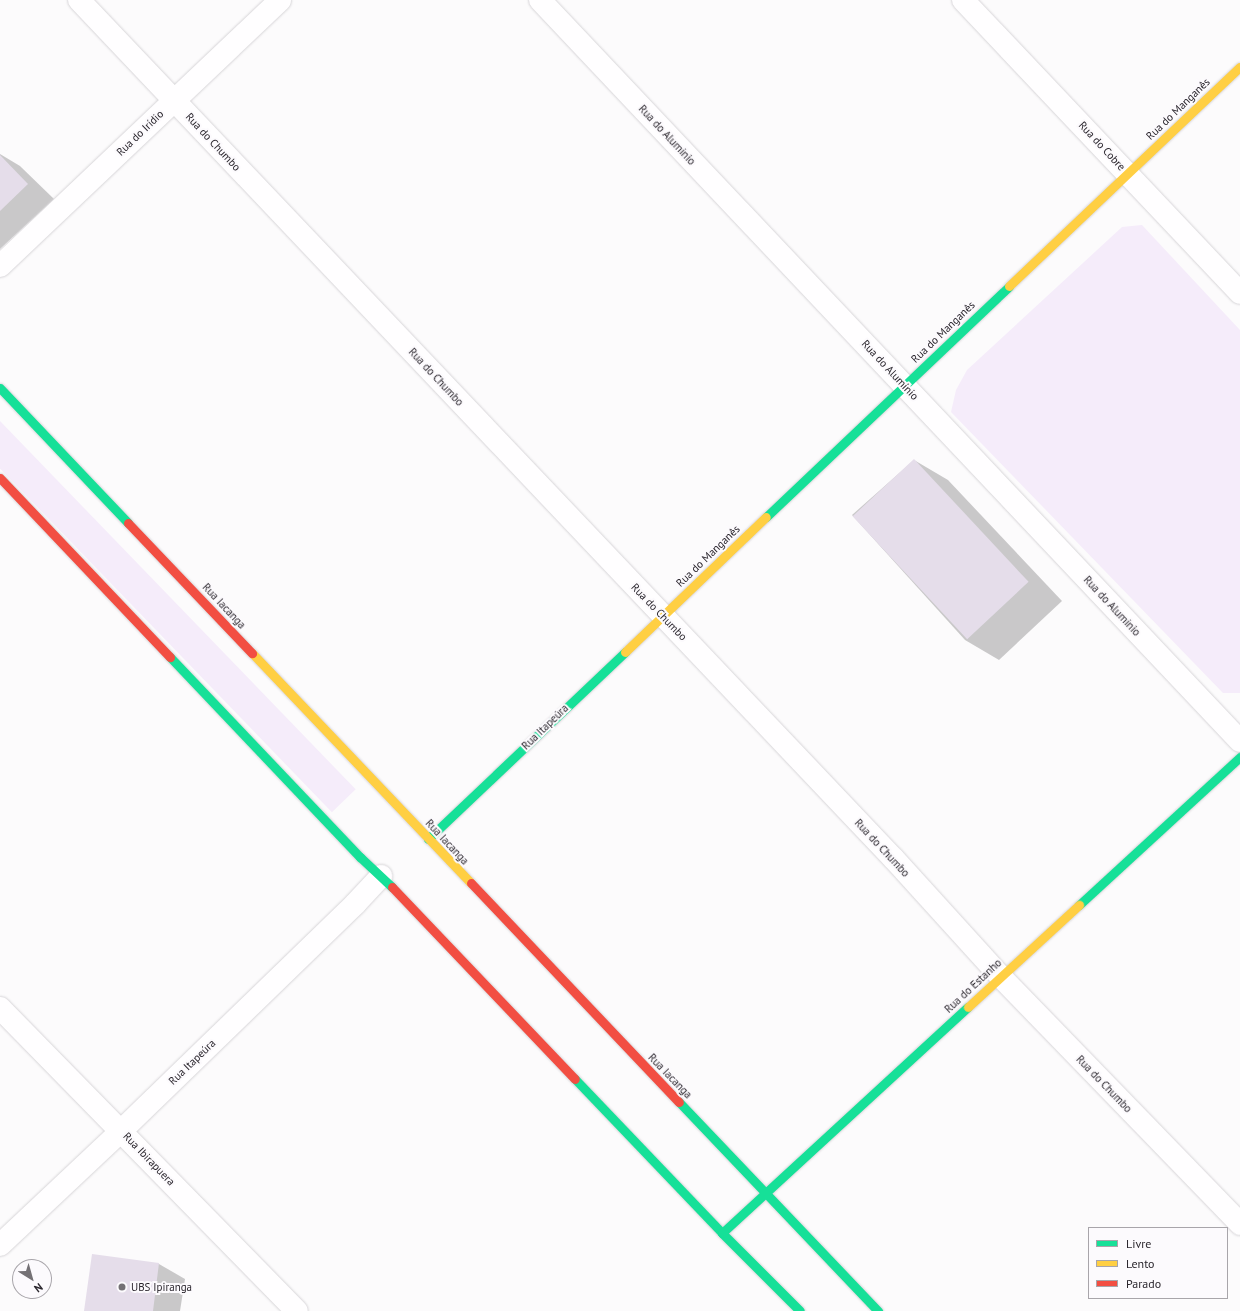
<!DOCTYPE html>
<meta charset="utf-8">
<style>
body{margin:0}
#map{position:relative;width:1240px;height:1311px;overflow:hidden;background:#fcfbfc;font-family:"PT Sans",sans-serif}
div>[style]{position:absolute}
.green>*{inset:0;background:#f5ecfa;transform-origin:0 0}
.shadow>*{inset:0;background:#0003}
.building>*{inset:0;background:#e5ddea;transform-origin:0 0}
.roads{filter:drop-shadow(0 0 1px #d7d5d8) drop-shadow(0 0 1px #d7d5d8)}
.street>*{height:22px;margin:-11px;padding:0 11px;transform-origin:11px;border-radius:11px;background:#fffeff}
.fast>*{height:9px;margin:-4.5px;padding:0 4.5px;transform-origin:4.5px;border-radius:4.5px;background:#16e098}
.slow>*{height:9px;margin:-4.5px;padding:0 4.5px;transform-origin:4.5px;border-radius:4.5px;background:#ffcf43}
.jam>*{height:9px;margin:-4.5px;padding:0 4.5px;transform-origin:4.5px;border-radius:4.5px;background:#f24e42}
.dots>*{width:11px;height:11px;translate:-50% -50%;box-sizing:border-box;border:2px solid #fcfafd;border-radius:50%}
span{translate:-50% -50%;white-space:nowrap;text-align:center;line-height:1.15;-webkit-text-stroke:4px #fcfafd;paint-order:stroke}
.street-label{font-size:11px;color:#2a262d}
.poi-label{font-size:11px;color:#2a262d}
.left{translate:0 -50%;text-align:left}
.legend{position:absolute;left:1088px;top:1227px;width:140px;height:72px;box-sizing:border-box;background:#fcfafd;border:1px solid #a8a5aa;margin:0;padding:5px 7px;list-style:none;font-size:12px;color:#2a262d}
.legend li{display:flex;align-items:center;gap:8px;height:20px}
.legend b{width:20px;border:1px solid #a8a5aa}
.north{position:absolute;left:12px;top:1259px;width:40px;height:40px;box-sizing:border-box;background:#fcfafd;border:1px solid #a8a5aa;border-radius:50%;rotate:143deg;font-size:11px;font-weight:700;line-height:16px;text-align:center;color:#2a262d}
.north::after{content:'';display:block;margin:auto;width:14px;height:18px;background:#747175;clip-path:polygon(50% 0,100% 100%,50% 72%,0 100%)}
</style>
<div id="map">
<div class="green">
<i style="clip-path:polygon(1142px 225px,1240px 330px,1240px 693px,1223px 693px,951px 412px,956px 390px,967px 370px,1122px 227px)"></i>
<i style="left:0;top:421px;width:512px;height:33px;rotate:46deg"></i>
</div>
<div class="shadow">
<i style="clip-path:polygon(0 154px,20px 166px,54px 199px,0 249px)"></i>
<i style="clip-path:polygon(914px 460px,948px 480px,1062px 601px,999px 660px,965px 640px,852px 515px)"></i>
<i style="clip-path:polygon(93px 1255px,159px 1264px,185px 1279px,180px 1311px,85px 1311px)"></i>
</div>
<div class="building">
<i style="clip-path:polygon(0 155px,28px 184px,0 211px)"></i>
<i style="left:914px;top:459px;width:168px;height:84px;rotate:47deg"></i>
<i style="clip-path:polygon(92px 1254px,159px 1263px,153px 1311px,84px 1311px)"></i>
</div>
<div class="roads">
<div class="street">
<i style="left:79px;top:0;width:1184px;rotate:46.51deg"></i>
<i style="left:894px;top:859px;width:159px;rotate:47.8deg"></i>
<i style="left:1001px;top:977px;width:344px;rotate:45.9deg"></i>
<i style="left:540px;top:0;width:1019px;rotate:46.63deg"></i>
<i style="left:963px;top:0;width:403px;rotate:46.6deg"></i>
<i style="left:0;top:266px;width:386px;rotate:-43.5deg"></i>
<i style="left:0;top:1008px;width:424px;rotate:45.6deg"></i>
<i style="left:0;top:1245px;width:166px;rotate:-43.3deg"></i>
<i style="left:121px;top:1131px;width:327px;rotate:-44.1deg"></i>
<i style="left:356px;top:903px;width:37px;rotate:-47deg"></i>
</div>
<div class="fast">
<i style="left:0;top:388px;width:186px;rotate:46.5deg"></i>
<i style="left:766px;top:517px;width:335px;rotate:-43.5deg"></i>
<i style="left:170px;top:657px;width:276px;rotate:46.5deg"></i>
<i style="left:360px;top:857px;width:44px;rotate:43.2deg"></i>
<i style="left:428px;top:839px;width:272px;rotate:-43.5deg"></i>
<i style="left:1079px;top:905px;width:219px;rotate:-42.6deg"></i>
<i style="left:575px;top:1079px;width:213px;rotate:46.3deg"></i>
<i style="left:722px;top:1233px;width:110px;rotate:45deg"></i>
<i style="left:679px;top:1102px;width:289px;rotate:46.4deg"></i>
<i style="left:722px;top:1233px;width:334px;rotate:-42.6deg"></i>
</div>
<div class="slow">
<i style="left:1009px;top:286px;width:318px;rotate:-43.5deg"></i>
<i style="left:625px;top:652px;width:195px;rotate:-43.8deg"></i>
<i style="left:252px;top:653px;width:318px;rotate:46.4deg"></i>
<i style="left:968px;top:1007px;width:151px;rotate:-42.6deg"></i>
</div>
<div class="jam">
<i style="left:0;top:478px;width:247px;rotate:46.5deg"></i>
<i style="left:128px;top:523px;width:180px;rotate:46.4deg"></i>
<i style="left:471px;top:883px;width:302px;rotate:46.5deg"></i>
<i style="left:392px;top:887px;width:265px;rotate:46.4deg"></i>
</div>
</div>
<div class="dots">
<i style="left:122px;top:1287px;background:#747175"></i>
</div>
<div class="street-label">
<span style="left:1178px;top:109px;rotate:-44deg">Rua do Manganês</span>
<span style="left:140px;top:133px;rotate:-44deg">Rua do Irídio</span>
<span style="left:667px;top:135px;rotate:47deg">Rua do Alumínio</span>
<span style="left:213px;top:142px;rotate:47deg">Rua do Chumbo</span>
<span style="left:1102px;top:146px;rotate:47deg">Rua do Cobre</span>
<span style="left:943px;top:332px;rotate:-44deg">Rua do Manganês</span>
<span style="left:890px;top:370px;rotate:47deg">Rua do Alumínio</span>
<span style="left:436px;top:377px;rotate:47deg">Rua do Chumbo</span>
<span style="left:708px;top:556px;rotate:-44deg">Rua do Manganês</span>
<span style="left:224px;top:606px;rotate:47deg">Rua Iacanga</span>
<span style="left:1112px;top:606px;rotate:47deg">Rua do Alumínio</span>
<span style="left:659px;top:612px;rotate:46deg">Rua do Chumbo</span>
<span style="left:545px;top:727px;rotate:-44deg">Rua Itapeúra</span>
<span style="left:447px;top:842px;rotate:47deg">Rua Iacanga</span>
<span style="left:882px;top:848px;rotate:47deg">Rua do Chumbo</span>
<span style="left:973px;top:986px;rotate:-43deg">Rua do Estanho</span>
<span style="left:192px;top:1062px;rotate:-44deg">Rua Itapeúra</span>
<span style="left:670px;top:1076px;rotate:46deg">Rua Iacanga</span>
<span style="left:1104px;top:1084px;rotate:46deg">Rua do Chumbo</span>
<span style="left:149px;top:1159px;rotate:46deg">Rua Ibirapuera</span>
</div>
<div class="poi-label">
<span class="left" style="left:131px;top:1287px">UBS Ipiranga</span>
</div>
<ul class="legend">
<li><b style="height:5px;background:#16e098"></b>Livre</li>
<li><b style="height:5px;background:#ffcf43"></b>Lento</li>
<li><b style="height:5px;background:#f24e42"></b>Parado</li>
</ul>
<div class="north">N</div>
</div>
